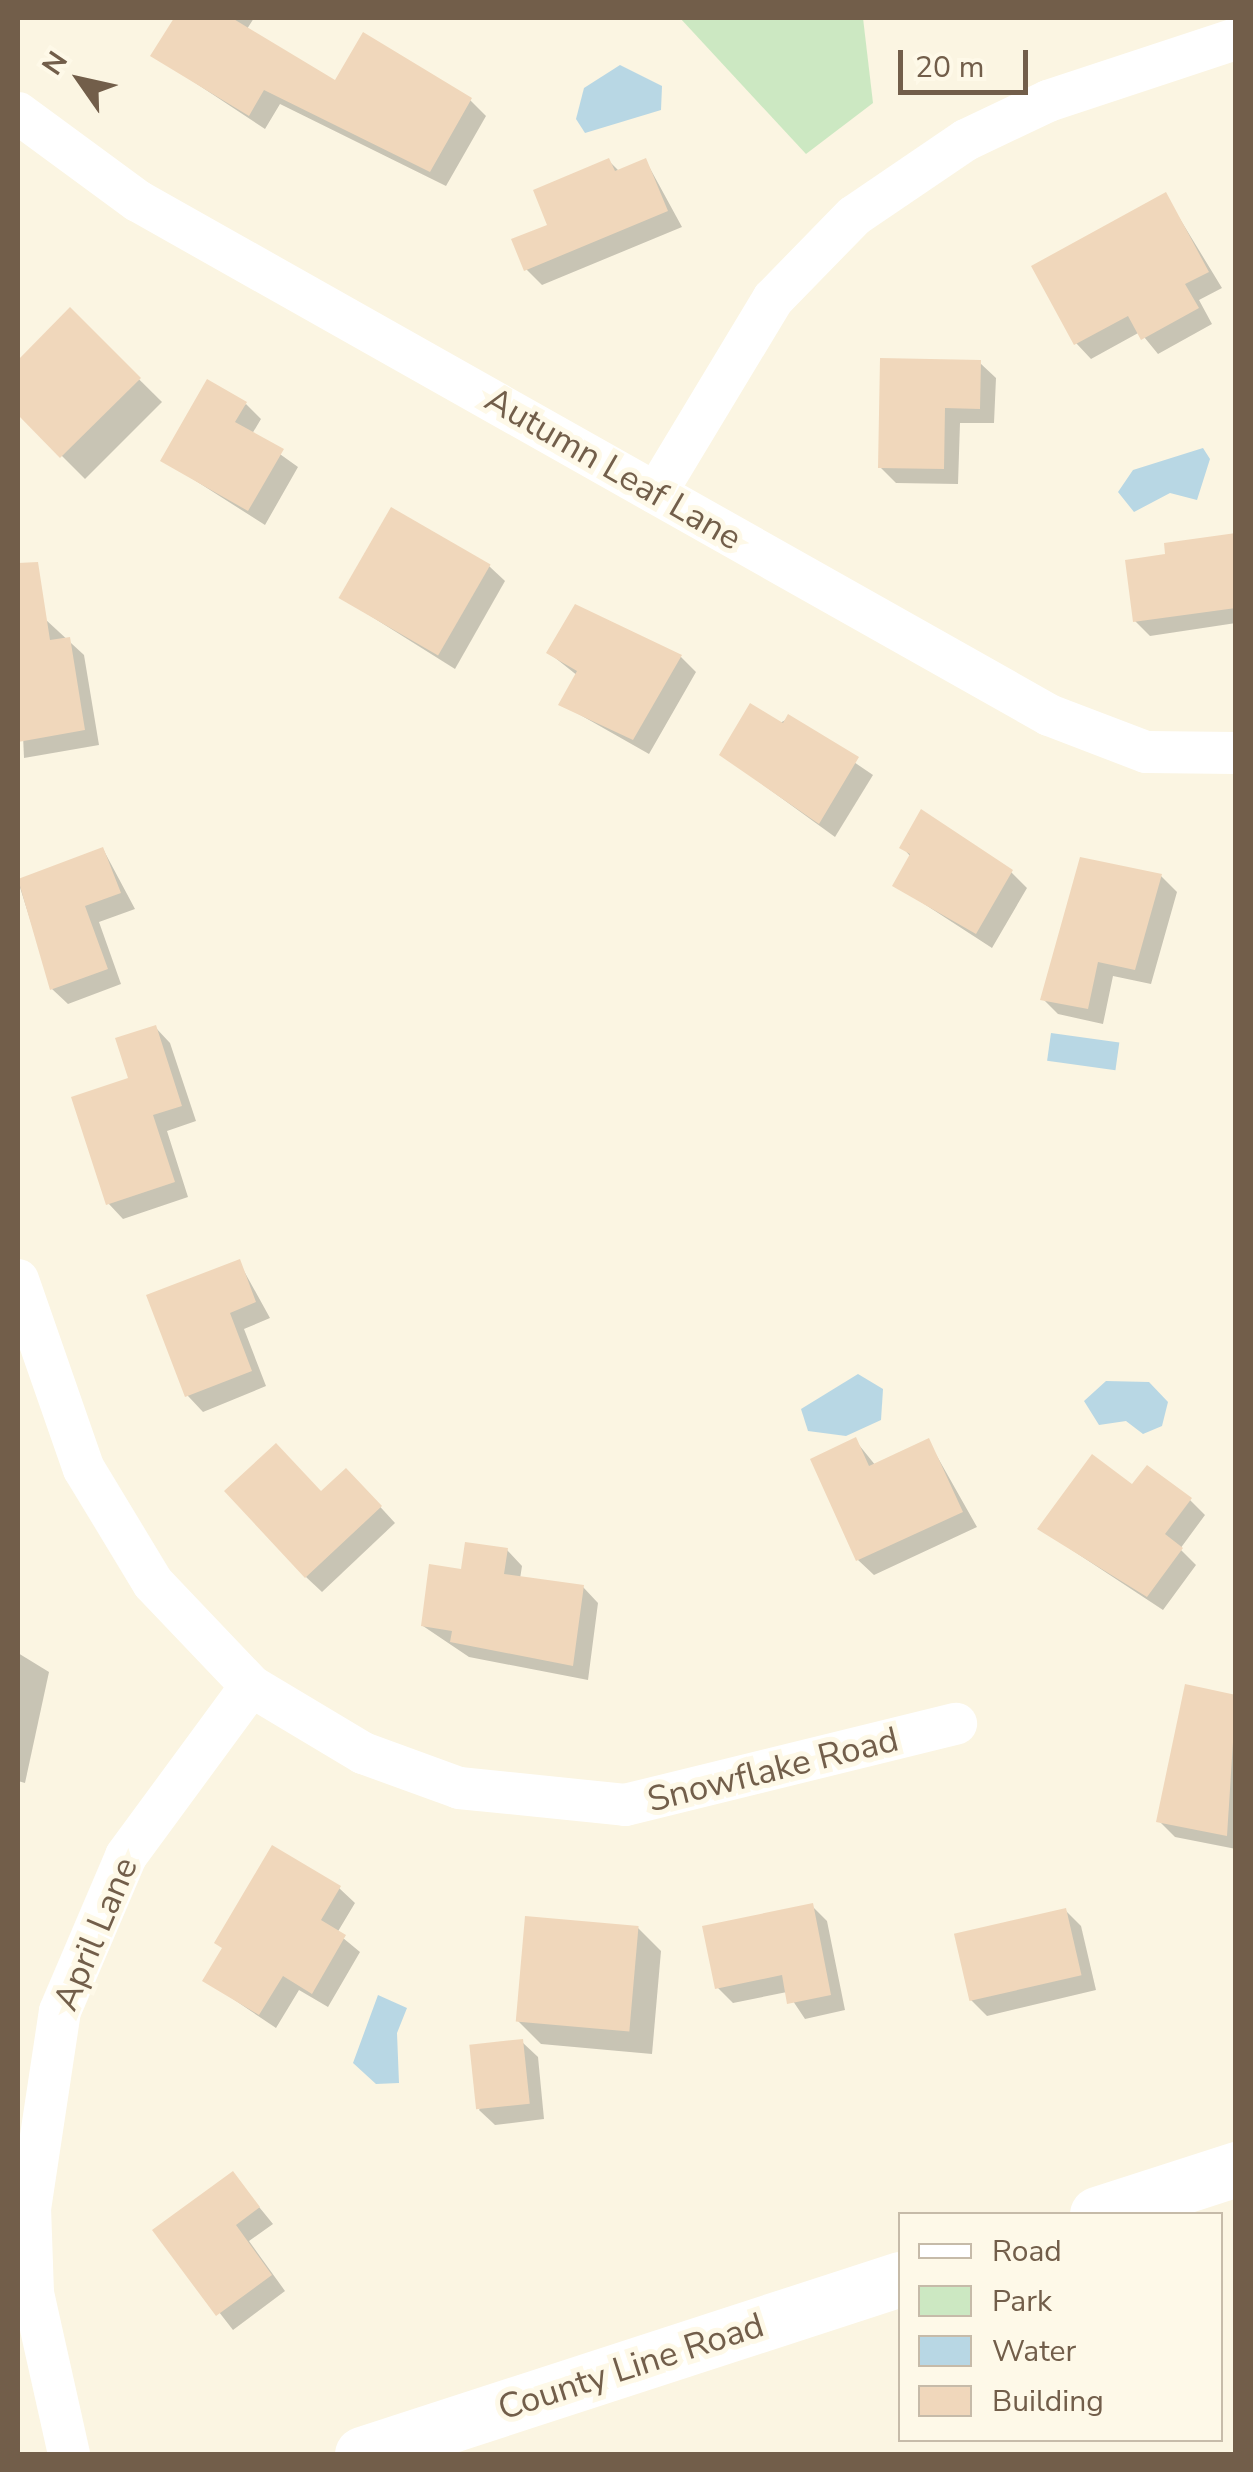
<!DOCTYPE html>
<style>
body{margin:0}
#map{position:relative;width:1253px;height:2472px;overflow:hidden;background:#fbf5e2;font-family:"Nunito Sans",sans-serif}
div>[style]{position:absolute}
.green>*{inset:0;background:#cce8c2}
.water>*{inset:0;background:#b8d7e4;transform-origin:0 0}
.shadow>*{inset:0;background:#0003}
.building>*{inset:0;background:#f0d7bb;transform-origin:0 0}
.minor>*{height:42px;margin:-21px;padding:0 21px;transform-origin:21px;border-radius:21px;background:#fff}
.secondary>*{height:55px;margin:-27.5px;padding:0 27.5px;transform-origin:27.5px;border-radius:27.5px;background:#fff}
span{translate:-50% -50%;white-space:nowrap;text-align:center;line-height:1.15;-webkit-text-stroke:10px #fef9e8;paint-order:stroke}
.street-label{font-size:35px;color:#725e4a}
.frame{position:absolute;inset:0;border:20px solid #725e4a;pointer-events:none}
.legend{position:absolute;left:898px;top:2212px;width:325px;height:230px;box-sizing:border-box;background:#fef9e8;border:2px solid #c6bba9;margin:0;padding:12px 18px;list-style:none;font-size:30px;color:#725e4a}
.legend li{display:flex;align-items:center;gap:20px;height:50px}
.legend b{width:50px;border:2px solid #c6bba9}
.north{position:absolute;left:30px;top:30px;width:100px;height:100px;-webkit-text-stroke:8px #fef9e8;paint-order:stroke;rotate:304deg;font-size:28px;font-weight:700;line-height:40px;text-align:center;color:#725e4a}
.north::after{content:'';display:block;margin:auto;width:35px;height:45px;background:#725e4a;clip-path:polygon(50% 0,100% 100%,50% 72%,0 100%)}
.scale{position:absolute;left:898px;top:50px;width:130px;height:45px;box-sizing:border-box;border:5px solid #725e4a;border-top:0;padding-left:12px;font-size:30px;line-height:35px;white-space:nowrap;color:#725e4a;-webkit-text-stroke:8px #fef9e8;paint-order:stroke}
</style>
<div id="map">
<div class="green">
<i style="clip-path:polygon(680px 18px,863px 18px,873px 103px,806px 154px)"></i>
</div>
<div class="water">
<i style="clip-path:polygon(620px 65px,662px 86px,661px 110px,585px 133px,576px 119px,584px 88px)"></i>
<i style="clip-path:polygon(1203px 448px,1210px 459px,1197px 500px,1170px 493px,1134px 512px,1118px 492px,1133px 470px)"></i>
<i style="left:1051px;top:1033px;width:69px;height:28px;rotate:8deg"></i>
<i style="clip-path:polygon(858px 1374px,883px 1389px,881px 1420px,846px 1436px,808px 1431px,801px 1409px)"></i>
<i style="clip-path:polygon(1106px 1381px,1149px 1382px,1168px 1402px,1162px 1426px,1143px 1434px,1126px 1421px,1099px 1425px,1084px 1401px)"></i>
<i style="clip-path:polygon(378px 1995px,407px 2008px,397px 2033px,399px 2083px,376px 2084px,353px 2063px)"></i>
</div>
<div class="shadow">
<i style="clip-path:polygon(176px 18px,254px 18px,247px 29px,336px 84px,470px 100px,486px 116px,446px 186px,280px 104px,265px 129px,153px 55px)"></i>
<i style="clip-path:polygon(609px 161px,620px 172px,646px 161px,682px 227px,542px 285px,526px 269px,550px 226px)"></i>
<i style="clip-path:polygon(1166px 196px,1222px 288px,1199px 300px,1212px 324px,1158px 354px,1140px 332px,1091px 359px,1076px 343px)"></i>
<i style="clip-path:polygon(70px 311px,162px 402px,85px 479px,18px 412px,18px 364px)"></i>
<i style="clip-path:polygon(980px 363px,996px 378px,994px 423px,960px 423px,958px 484px,896px 483px,880px 467px)"></i>
<i style="clip-path:polygon(246px 404px,261px 419px,252px 434px,298px 467px,265px 525px,163px 460px)"></i>
<i style="clip-path:polygon(1236px 536px,1236px 623px,1150px 636px,1135px 621px,1168px 556px)"></i>
<i style="clip-path:polygon(489px 566px,505px 581px,455px 669px,342px 598px)"></i>
<i style="clip-path:polygon(45px 619px,84px 655px,99px 745px,24px 758px,18px 624px)"></i>
<i style="clip-path:polygon(549px 653px,681px 657px,696px 672px,649px 754px,561px 704px,578px 676px)"></i>
<i style="clip-path:polygon(789px 718px,873px 775px,835px 837px,722px 755px)"></i>
<i style="clip-path:polygon(902px 847px,1011px 872px,1027px 888px,992px 948px,895px 885px,911px 857px)"></i>
<i style="clip-path:polygon(103px 849px,135px 909px,99px 922px,121px 984px,68px 1004px,52px 989px,18px 881px)"></i>
<i style="clip-path:polygon(1161px 876px,1177px 892px,1151px 984px,1113px 976px,1103px 1024px,1058px 1014px,1043px 999px)"></i>
<i style="clip-path:polygon(155px 1027px,170px 1043px,196px 1121px,167px 1131px,188px 1197px,123px 1219px,108px 1203px,131px 1079px)"></i>
<i style="clip-path:polygon(239px 1262px,270px 1318px,244px 1329px,266px 1386px,203px 1412px,188px 1396px,149px 1297px)"></i>
<i style="clip-path:polygon(855px 1440px,876px 1466px,929px 1442px,977px 1527px,874px 1575px,858px 1560px)"></i>
<i style="clip-path:polygon(362px 1487px,395px 1523px,322px 1592px,306px 1577px,322px 1494px)"></i>
<i style="clip-path:polygon(1133px 1487px,1190px 1500px,1205px 1515px,1180px 1549px,1196px 1565px,1163px 1610px,1040px 1529px)"></i>
<i style="clip-path:polygon(507px 1550px,522px 1566px,520px 1579px,583px 1587px,598px 1603px,588px 1680px,469px 1657px,423px 1626px,464px 1572px)"></i>
<i style="clip-path:polygon(18px 1653px,49px 1672px,25px 1783px,18px 1781px)"></i>
<i style="clip-path:polygon(1236px 1697px,1236px 1849px,1175px 1837px,1159px 1821px)"></i>
<i style="clip-path:polygon(339px 1888px,355px 1903px,337px 1933px,360px 1952px,328px 2007px,299px 1990px,276px 2028px,205px 1980px,224px 1949px)"></i>
<i style="clip-path:polygon(812px 1906px,827px 1921px,845px 2010px,805px 2019px,787px 1992px,733px 2003px,718px 1988px)"></i>
<i style="clip-path:polygon(1066px 1911px,1081px 1926px,1096px 1990px,987px 2016px,971px 2000px)"></i>
<i style="clip-path:polygon(638px 1928px,661px 1951px,652px 2054px,541px 2044px,518px 2021px)"></i>
<i style="clip-path:polygon(522px 2042px,538px 2057px,544px 2119px,495px 2125px,479px 2110px)"></i>
<i style="clip-path:polygon(232px 2174px,273px 2224px,249px 2241px,285px 2291px,233px 2330px,156px 2231px)"></i>
</div>
<div class="building">
<i style="clip-path:polygon(174px 18px,232px 18px,335px 80px,363px 32px,472px 98px,430px 172px,264px 90px,249px 116px,150px 56px)"></i>
<i style="clip-path:polygon(609px 158px,615px 171px,646px 158px,668px 211px,524px 271px,511px 239px,547px 225px,533px 190px)"></i>
<i style="clip-path:polygon(1166px 192px,1209px 272px,1185px 284px,1199px 308px,1141px 340px,1128px 316px,1074px 345px,1031px 266px)"></i>
<i style="clip-path:polygon(70px 307px,141px 378px,60px 458px,18px 415px,18px 360px)"></i>
<i style="clip-path:polygon(880px 358px,981px 360px,980px 409px,945px 408px,944px 469px,878px 468px)"></i>
<i style="clip-path:polygon(207px 379px,247px 402px,235px 422px,284px 449px,248px 511px,160px 461px)"></i>
<i style="left:391px;top:507px;width:115px;height:105px;rotate:30deg"></i>
<i style="clip-path:polygon(1236px 533px,1236px 608px,1133px 622px,1125px 560px,1165px 554px,1164px 543px)"></i>
<i style="clip-path:polygon(38px 562px,50px 640px,70px 637px,85px 730px,18px 742px,18px 563px)"></i>
<i style="clip-path:polygon(575px 604px,682px 655px,633px 740px,558px 705px,577px 671px,546px 653px)"></i>
<i style="clip-path:polygon(750px 703px,783px 723px,788px 714px,859px 757px,819px 824px,719px 755px)"></i>
<i style="clip-path:polygon(921px 809px,1013px 870px,976px 934px,892px 886px,910px 854px,899px 848px)"></i>
<i style="clip-path:polygon(103px 847px,121px 893px,85px 906px,108px 969px,50px 990px,18px 879px)"></i>
<i style="clip-path:polygon(1080px 857px,1162px 874px,1135px 970px,1098px 962px,1088px 1009px,1040px 1000px)"></i>
<i style="clip-path:polygon(156px 1025px,182px 1106px,153px 1115px,175px 1182px,106px 1205px,71px 1097px,128px 1078px,115px 1038px)"></i>
<i style="clip-path:polygon(240px 1259px,256px 1302px,230px 1313px,252px 1371px,185px 1397px,146px 1295px)"></i>
<i style="clip-path:polygon(856px 1437px,869px 1466px,929px 1438px,963px 1512px,856px 1561px,810px 1459px)"></i>
<i style="clip-path:polygon(276px 1443px,321px 1491px,346px 1468px,382px 1506px,305px 1578px,224px 1491px)"></i>
<i style="clip-path:polygon(1092px 1454px,1132px 1484px,1147px 1465px,1192px 1498px,1165px 1534px,1183px 1548px,1147px 1597px,1037px 1529px)"></i>
<i style="clip-path:polygon(465px 1542px,508px 1548px,504px 1574px,584px 1585px,573px 1666px,450px 1642px,452px 1631px,421px 1626px,429px 1564px,461px 1569px)"></i>
<i style="clip-path:polygon(1185px 1684px,1236px 1695px,1227px 1836px,1156px 1822px)"></i>
<i style="clip-path:polygon(272px 1845px,341px 1886px,321px 1920px,346px 1935px,312px 1994px,283px 1976px,259px 2015px,202px 1981px,222px 1948px,214px 1943px)"></i>
<i style="clip-path:polygon(813px 1903px,831px 1995px,787px 2004px,782px 1975px,715px 1989px,702px 1926px)"></i>
<i style="left:1066px;top:1908px;width:69px;height:115px;rotate:77deg"></i>
<i style="left:525px;top:1916px;width:114px;height:106px;rotate:5deg"></i>
<i style="left:523px;top:2039px;width:65px;height:54px;rotate:84deg"></i>
<i style="clip-path:polygon(233px 2171px,260px 2207px,236px 2225px,272px 2275px,216px 2316px,152px 2230px)"></i>
</div>
<div class="minor">
<i style="left:18px;top:113px;width:149px;rotate:36.3deg"></i>
<i style="left:138px;top:201px;width:1046px;rotate:29.43deg"></i>
<i style="left:1049px;top:715px;width:104px;rotate:20.9deg"></i>
<i style="left:1146px;top:752px;width:90px;rotate:0.6deg"></i>
<i style="left:656px;top:493px;width:227px;rotate:-58.9deg"></i>
<i style="left:773px;top:299px;width:116px;rotate:-45.7deg"></i>
<i style="left:854px;top:216px;width:135px;rotate:-34.2deg"></i>
<i style="left:966px;top:140px;width:91px;rotate:-25.4deg"></i>
<i style="left:1048px;top:101px;width:198px;rotate:-18.3deg"></i>
<i style="left:18px;top:1280px;width:200px;rotate:70.8deg"></i>
<i style="left:84px;top:1469px;width:133px;rotate:58.8deg"></i>
<i style="left:153px;top:1583px;width:142px;rotate:46.4deg"></i>
<i style="left:251px;top:1686px;width:131px;rotate:30.9deg"></i>
<i style="left:363px;top:1753px;width:102px;rotate:20deg"></i>
<i style="left:459px;top:1788px;width:167px;rotate:5.8deg"></i>
<i style="left:625px;top:1805px;width:341px;rotate:-13.8deg"></i>
<i style="left:69px;top:2454px;width:165px;rotate:-102.6deg"></i>
<i style="left:33px;top:2293px;width:84px;rotate:-92deg"></i>
<i style="left:30px;top:2209px;width:200px;rotate:-81.4deg"></i>
<i style="left:60px;top:2011px;width:168px;rotate:-66.9deg"></i>
<i style="left:126px;top:1856px;width:211px;rotate:-53.7deg"></i>
</div>
<div class="secondary">
<i style="left:1097px;top:2214px;width:146px;rotate:-17.9deg"></i>
<i style="left:362px;top:2454px;width:566px;rotate:-18.02deg"></i>
</div>
<div class="street-label">
<span style="left:613px;top:469px;rotate:30deg">Autumn Leaf Lane</span>
<span style="left:773px;top:1770px;rotate:-14deg">Snowflake Road</span>
<span style="left:96px;top:1934px;rotate:-67deg">April Lane</span>
<span style="left:631px;top:2367px;rotate:-18deg">County Line Road</span>
</div>
<div class="frame"></div>
<ul class="legend">
<li><b style="height:12px;background:#fff"></b>Road</li>
<li><b style="height:28px;background:#cce8c2"></b>Park</li>
<li><b style="height:28px;background:#b8d7e4"></b>Water</li>
<li><b style="height:28px;background:#f0d7bb"></b>Building</li>
</ul>
<div class="north">N</div>
<div class="scale">20 m</div>
</div>
